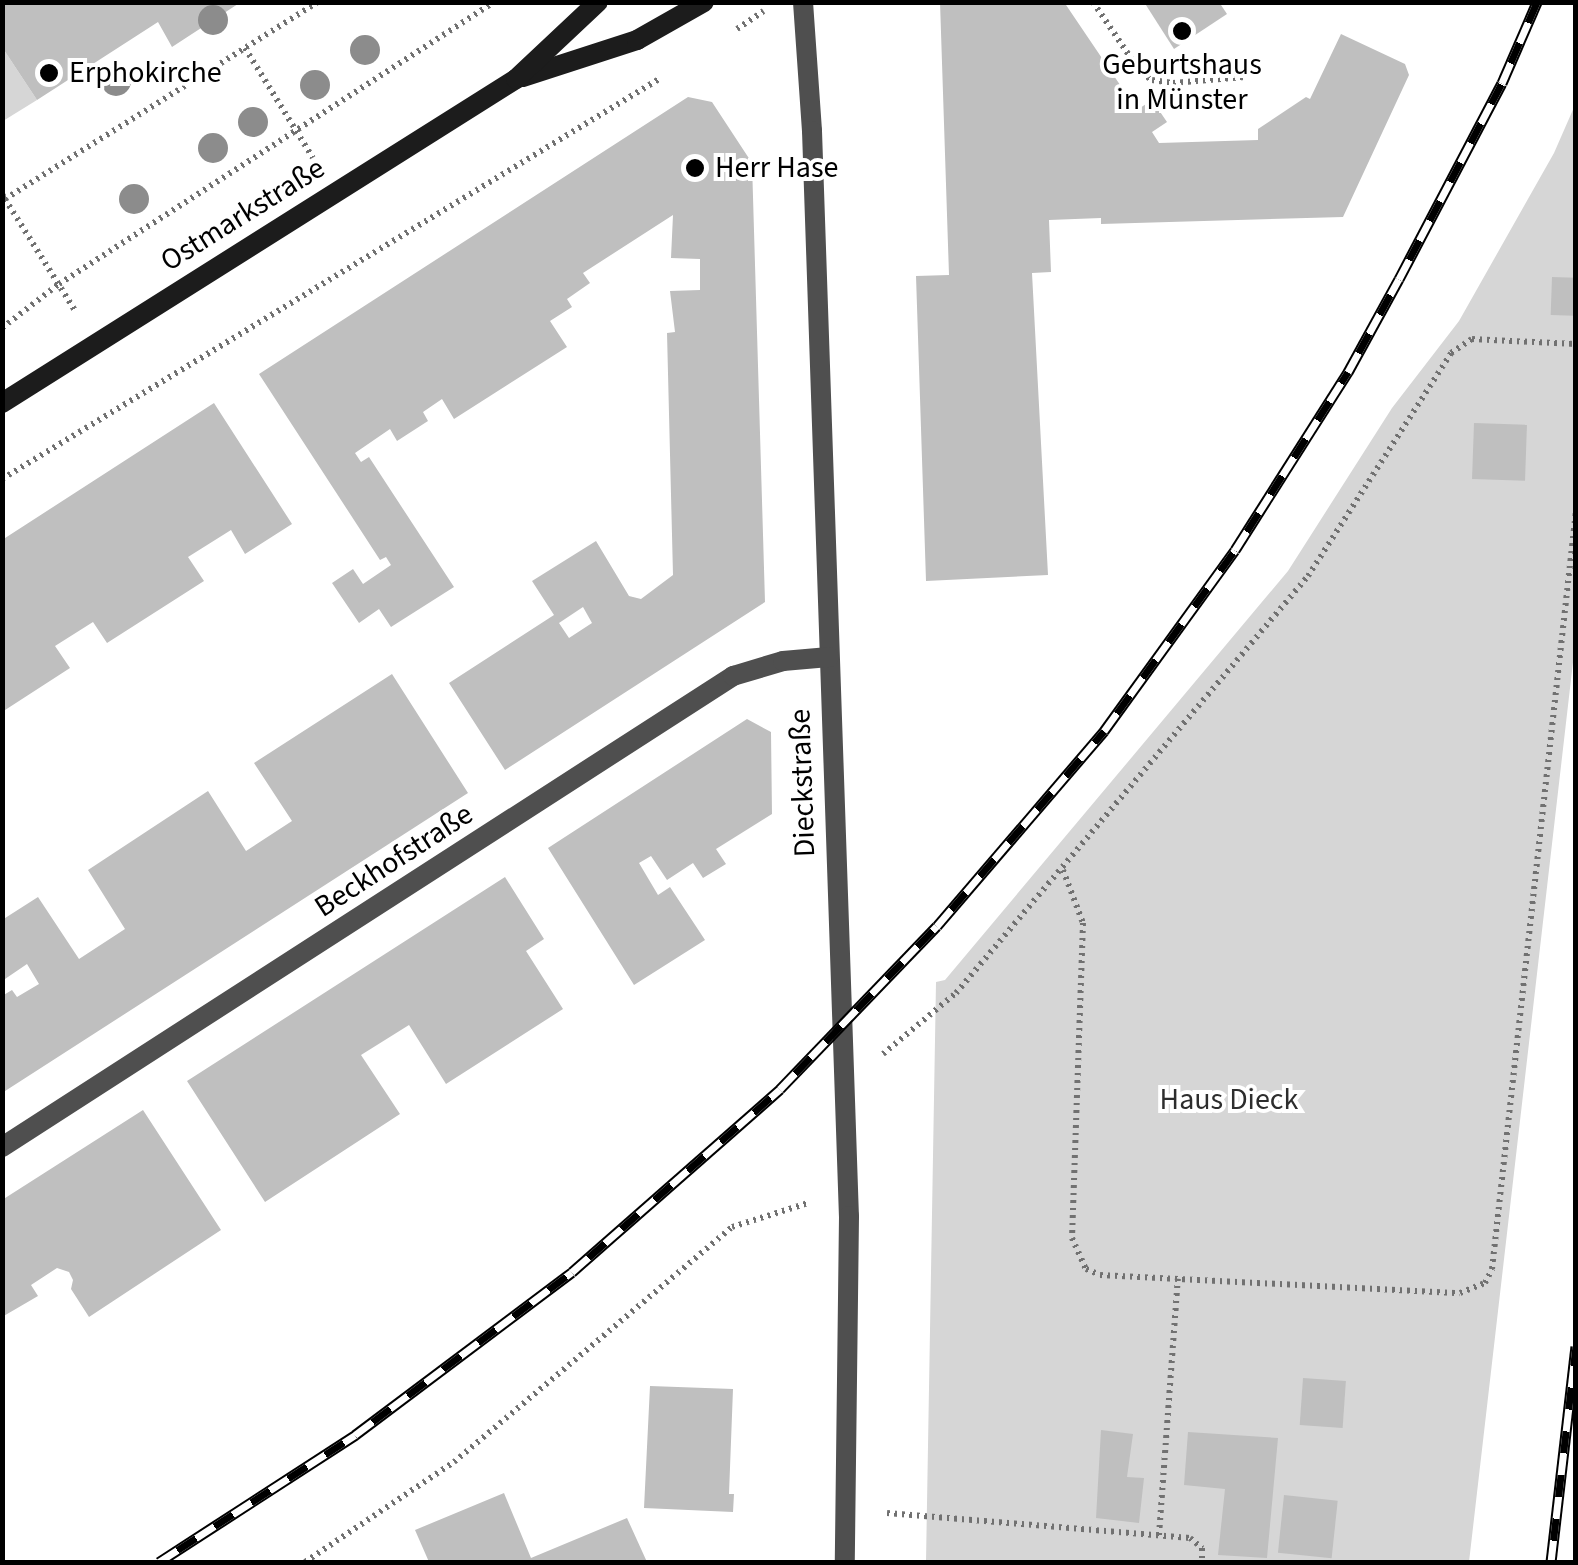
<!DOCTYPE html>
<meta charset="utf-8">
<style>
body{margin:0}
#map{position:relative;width:1578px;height:1565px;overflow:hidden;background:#fff;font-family:"Source Sans 3",sans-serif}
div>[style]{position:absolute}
.green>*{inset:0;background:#d6d6d6}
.building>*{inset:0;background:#bfbfbf;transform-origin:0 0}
.path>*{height:6px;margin-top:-3px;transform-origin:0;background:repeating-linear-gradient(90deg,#717171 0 2.5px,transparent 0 7.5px)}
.street>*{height:20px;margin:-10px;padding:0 10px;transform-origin:10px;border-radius:10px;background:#4f4f4f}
.secondary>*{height:20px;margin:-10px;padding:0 10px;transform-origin:10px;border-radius:10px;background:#1c1c1c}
.rail>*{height:11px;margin-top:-5.5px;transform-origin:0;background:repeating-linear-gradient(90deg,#fff 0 22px,#000 0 44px);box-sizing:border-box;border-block:2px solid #000}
.trees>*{width:30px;height:30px;margin:-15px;border-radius:50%;background:#8c8c8c}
.dots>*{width:28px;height:28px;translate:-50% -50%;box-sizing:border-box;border:5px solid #fff;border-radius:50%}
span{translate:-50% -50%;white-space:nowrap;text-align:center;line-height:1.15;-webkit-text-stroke:8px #fff;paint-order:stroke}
.poi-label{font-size:30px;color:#000}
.left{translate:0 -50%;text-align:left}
.street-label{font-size:30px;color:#000}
.park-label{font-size:30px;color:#2d2d2d}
.frame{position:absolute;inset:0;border:5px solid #000;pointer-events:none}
</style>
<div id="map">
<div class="green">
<i style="clip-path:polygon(2px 47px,37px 100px,3px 121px,2px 121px)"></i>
<i style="clip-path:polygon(1575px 105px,1575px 645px,1469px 1562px,926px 1562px,936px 982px,945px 980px,1288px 571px,1392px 408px,1459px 321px,1554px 153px)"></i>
</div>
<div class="building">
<i style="clip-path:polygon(2px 2px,241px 2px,172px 47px,158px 22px,37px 100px,2px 47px)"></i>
<i style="clip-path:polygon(940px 2px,1064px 2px,1137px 110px,1152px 100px,1167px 122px,1152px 132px,1159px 143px,1258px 140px,1258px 129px,1306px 97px,1310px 99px,1341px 34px,1405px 64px,1409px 75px,1343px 217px,1101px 224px,1101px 218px,1049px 220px,1051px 272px,1032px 273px,1048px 575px,926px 581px,916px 276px,949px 275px)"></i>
<i style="clip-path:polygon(1144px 2px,1219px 2px,1227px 14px,1174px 49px)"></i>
<i style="clip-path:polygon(evenodd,688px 97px,712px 102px,752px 163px,765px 602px,505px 770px,449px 683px,554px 615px,532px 581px,596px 541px,629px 596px,641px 599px,673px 575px,667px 333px,675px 332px,670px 291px,700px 290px,700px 259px,671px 258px,673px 215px,583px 273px,590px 283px,567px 299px,572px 307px,550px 321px,567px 347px,454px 419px,442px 399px,423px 412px,428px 421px,397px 441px,390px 429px,355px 453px,361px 462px,369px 457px,454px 587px,391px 627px,379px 609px,359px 623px,332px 583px,353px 569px,363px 584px,391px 565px,386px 557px,380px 560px,259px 374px,688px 97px,583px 607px,592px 623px,569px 638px,559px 623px,583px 607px)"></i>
<i style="left:1552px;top:277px;width:24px;height:38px;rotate:2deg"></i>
<i style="clip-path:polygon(214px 403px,292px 524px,245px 554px,231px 530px,188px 557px,204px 581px,107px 643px,93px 622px,55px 646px,70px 668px,2px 712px,2px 540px)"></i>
<i style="left:1474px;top:423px;width:53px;height:56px;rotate:2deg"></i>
<i style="clip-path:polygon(392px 674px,468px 793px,2px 1093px,2px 996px,12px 990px,17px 997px,39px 984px,27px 964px,5px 979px,2px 975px,2px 920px,38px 897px,79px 959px,125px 929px,88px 870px,208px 791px,246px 851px,292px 821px,254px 763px)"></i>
<i style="clip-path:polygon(747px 719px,771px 732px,772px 814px,716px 849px,726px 864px,703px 878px,693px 863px,667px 880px,651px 856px,639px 863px,658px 895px,670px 887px,705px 940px,634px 985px,548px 848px)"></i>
<i style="clip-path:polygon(505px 877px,544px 939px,526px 951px,563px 1009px,446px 1084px,409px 1025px,361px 1055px,400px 1114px,265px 1202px,187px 1081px)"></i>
<i style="clip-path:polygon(143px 1110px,221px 1230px,89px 1317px,71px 1289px,73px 1280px,69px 1272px,57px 1268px,31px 1285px,38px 1296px,2px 1317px,2px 1200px)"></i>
<i style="left:1303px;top:1378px;width:43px;height:47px;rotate:4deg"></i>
<i style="clip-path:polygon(650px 1386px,733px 1389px,729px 1494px,734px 1494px,733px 1512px,644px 1508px)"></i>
<i style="clip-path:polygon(1101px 1430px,1133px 1434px,1127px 1477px,1144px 1478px,1139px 1523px,1096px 1518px)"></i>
<i style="clip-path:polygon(1188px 1432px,1278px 1438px,1267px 1558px,1218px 1555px,1225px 1489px,1184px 1485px)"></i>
<i style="clip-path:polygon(504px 1493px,531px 1558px,627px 1518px,647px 1562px,429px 1562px,415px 1530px)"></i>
<i style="left:1284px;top:1495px;width:54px;height:58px;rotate:6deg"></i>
</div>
<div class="path">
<i style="left:1093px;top:2px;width:86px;rotate:55.9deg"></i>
<i style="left:1141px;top:73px;width:13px;rotate:32deg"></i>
<i style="left:1152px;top:80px;width:21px;rotate:8deg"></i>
<i style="left:1173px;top:83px;width:72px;rotate:-4.8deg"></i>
<i style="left:737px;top:29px;width:32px;rotate:-34deg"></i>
<i style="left:245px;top:48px;width:129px;rotate:58.3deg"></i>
<i style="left:2px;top:194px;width:6px;rotate:59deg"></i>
<i style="left:5px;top:199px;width:370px;rotate:-32.2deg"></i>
<i style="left:5px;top:199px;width:133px;rotate:57.9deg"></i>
<i style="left:2px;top:328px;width:72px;rotate:-37.7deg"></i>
<i style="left:59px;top:284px;width:518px;rotate:-32.95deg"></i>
<i style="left:2px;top:479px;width:769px;rotate:-31.33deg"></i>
<i style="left:1063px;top:870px;width:57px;rotate:69.3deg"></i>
<i style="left:1083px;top:923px;width:315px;rotate:92deg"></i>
<i style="left:1072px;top:1238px;width:34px;rotate:66deg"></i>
<i style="left:1086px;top:1269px;width:15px;rotate:23deg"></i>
<i style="left:1100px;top:1275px;width:360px;rotate:2.9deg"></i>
<i style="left:1460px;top:1293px;width:27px;rotate:-22deg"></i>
<i style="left:1485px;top:1283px;width:16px;rotate:-63deg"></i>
<i style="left:1492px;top:1269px;width:763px;rotate:-83.68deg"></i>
<i style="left:883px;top:1054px;width:95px;rotate:-39.9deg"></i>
<i style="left:956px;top:993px;width:546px;rotate:-49.83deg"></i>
<i style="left:1308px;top:576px;width:265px;rotate:-57.3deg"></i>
<i style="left:1451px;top:353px;width:25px;rotate:-34deg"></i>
<i style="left:1472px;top:339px;width:104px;rotate:2.8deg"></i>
<i style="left:887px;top:1513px;width:304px;rotate:4.7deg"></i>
<i style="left:1190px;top:1538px;width:16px;rotate:40deg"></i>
<i style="left:1202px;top:1548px;width:14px;rotate:90deg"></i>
<i style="left:1159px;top:1535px;width:257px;rotate:-85.8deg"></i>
<i style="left:305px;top:1562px;width:179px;rotate:-33.9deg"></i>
<i style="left:454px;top:1462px;width:364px;rotate:-40.2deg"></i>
<i style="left:732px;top:1227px;width:80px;rotate:-17.5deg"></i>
</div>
<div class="street">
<i style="left:803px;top:2px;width:129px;rotate:86deg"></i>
<i style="left:812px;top:131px;width:1086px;rotate:88.05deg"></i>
<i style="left:849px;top:1216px;width:346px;rotate:90.7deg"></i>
<i style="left:2px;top:1147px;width:870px;rotate:-32.79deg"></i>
<i style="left:733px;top:676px;width:52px;rotate:-16.7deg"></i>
<i style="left:783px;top:661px;width:46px;rotate:-5deg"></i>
</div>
<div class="secondary">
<i style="left:523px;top:77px;width:120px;rotate:-18deg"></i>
<i style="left:637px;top:40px;width:77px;rotate:-29.6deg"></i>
<i style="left:2px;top:403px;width:608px;rotate:-32.23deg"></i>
<i style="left:516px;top:79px;width:112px;rotate:-43.2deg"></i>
</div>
<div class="rail">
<i style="left:159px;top:1562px;width:234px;rotate:-32.9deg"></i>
<i style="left:355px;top:1435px;width:271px;rotate:-36.9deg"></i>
<i style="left:572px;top:1272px;width:277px;rotate:-41.3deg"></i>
<i style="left:780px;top:1089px;width:226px;rotate:-46.1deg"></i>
<i style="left:937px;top:926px;width:257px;rotate:-49.4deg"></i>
<i style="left:1104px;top:731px;width:223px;rotate:-54.1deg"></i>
<i style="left:1235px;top:550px;width:211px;rotate:-57.6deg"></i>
<i style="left:1348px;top:372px;width:106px;rotate:-61.3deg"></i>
<i style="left:1399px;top:279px;width:221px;rotate:-62.3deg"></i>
<i style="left:1502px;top:83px;width:88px;rotate:-66.6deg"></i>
<i style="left:1551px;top:1562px;width:217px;rotate:-83.4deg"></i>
</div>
<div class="trees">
<i style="left:213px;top:20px"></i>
<i style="left:365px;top:50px"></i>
<i style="left:116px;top:81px"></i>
<i style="left:315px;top:85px"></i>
<i style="left:253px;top:122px"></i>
<i style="left:213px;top:148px"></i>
<i style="left:134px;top:199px"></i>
</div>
<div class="dots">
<i style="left:1182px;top:31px;background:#000"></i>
<i style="left:49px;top:73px;background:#000"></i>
<i style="left:695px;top:168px;background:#000"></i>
</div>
<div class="poi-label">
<span style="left:1182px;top:82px">Geburtshaus<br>in Münster</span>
<span class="left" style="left:69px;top:73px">Erphokirche</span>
<span class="left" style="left:715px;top:168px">Herr Hase</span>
</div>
<div class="street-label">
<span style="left:243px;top:215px;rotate:-32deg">Ostmarkstraße</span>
<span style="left:803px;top:783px;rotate:-92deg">Dieckstraße</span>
<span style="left:394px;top:861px;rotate:-33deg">Beckhofstraße</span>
</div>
<div class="park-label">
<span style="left:1229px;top:1100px">Haus Dieck</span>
</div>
<div class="frame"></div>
</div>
